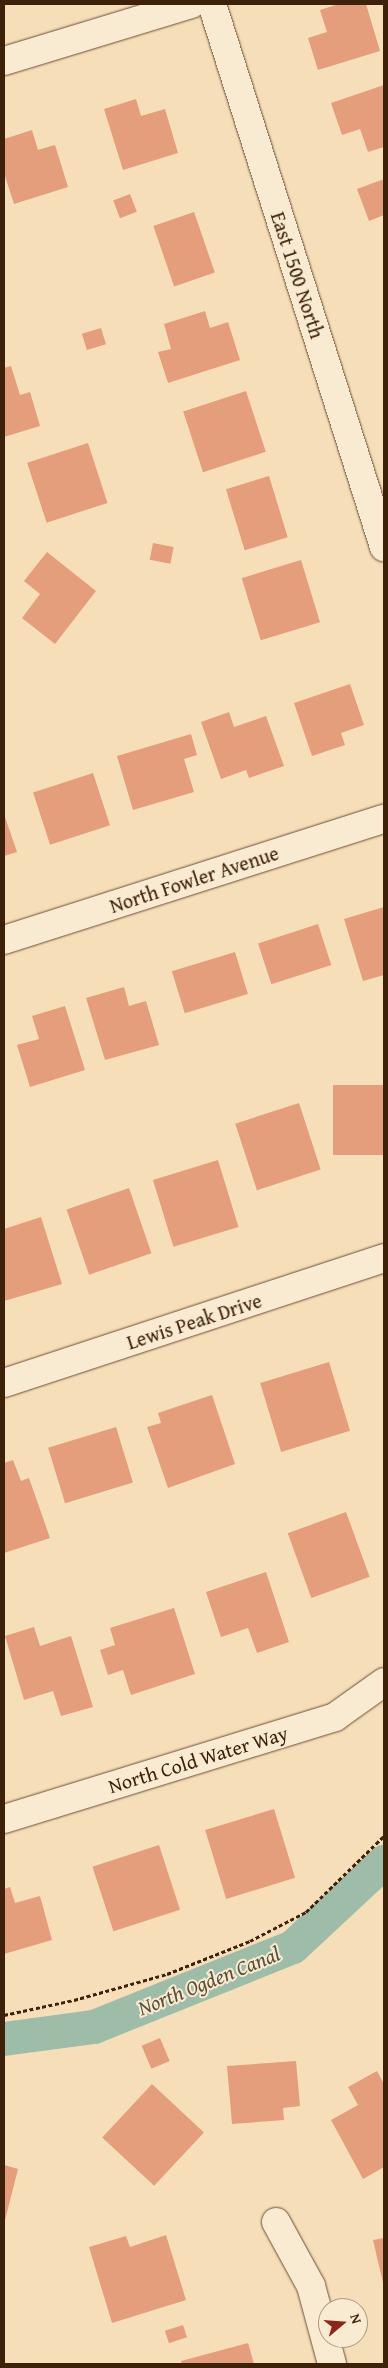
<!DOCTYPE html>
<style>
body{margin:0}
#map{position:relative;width:388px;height:2368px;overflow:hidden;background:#f6deb9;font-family:"Gentium Book Plus",serif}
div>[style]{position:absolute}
.canal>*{height:34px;margin:-17px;padding:0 17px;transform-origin:17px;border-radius:17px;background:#9ebda9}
.building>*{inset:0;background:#e49e7c;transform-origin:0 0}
.path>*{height:3px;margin-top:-1.5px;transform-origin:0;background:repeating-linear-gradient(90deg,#3d2109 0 4px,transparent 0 6.5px)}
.roads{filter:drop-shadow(0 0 1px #6b5035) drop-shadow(0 0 1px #6b5035)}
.minor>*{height:28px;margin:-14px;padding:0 14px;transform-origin:14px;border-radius:14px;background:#f9ead2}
span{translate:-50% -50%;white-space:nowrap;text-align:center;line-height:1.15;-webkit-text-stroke:4px #f9ead2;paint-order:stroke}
.street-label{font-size:20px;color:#3d2109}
.water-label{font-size:21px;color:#5a5039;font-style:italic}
.frame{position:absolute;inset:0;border:5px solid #3d2109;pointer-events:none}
.north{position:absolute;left:318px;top:2298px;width:50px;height:50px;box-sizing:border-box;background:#f9ead2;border:1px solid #ae9a82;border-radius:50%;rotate:72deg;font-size:14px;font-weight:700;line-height:20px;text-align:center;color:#3d2109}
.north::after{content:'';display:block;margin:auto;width:18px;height:22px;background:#8f2418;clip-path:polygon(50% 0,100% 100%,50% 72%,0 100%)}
</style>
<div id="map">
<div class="canal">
<i style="left:4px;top:2039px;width:91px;rotate:-7.6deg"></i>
<i style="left:94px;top:2027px;width:214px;rotate:-21.9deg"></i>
<i style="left:293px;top:1947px;width:125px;rotate:-43deg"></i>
</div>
<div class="building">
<i style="clip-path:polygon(339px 4px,366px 4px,380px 51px,318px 70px,308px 38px,327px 32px,320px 10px)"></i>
<i style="clip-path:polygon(384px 85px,384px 147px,368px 152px,360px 129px,342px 135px,331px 103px)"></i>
<i style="clip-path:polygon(136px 99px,141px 116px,165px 109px,178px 153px,123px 170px,104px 109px)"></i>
<i style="clip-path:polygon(32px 130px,38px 150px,55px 145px,68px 187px,14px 204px,4px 173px,4px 139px)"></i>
<i style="clip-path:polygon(384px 179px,384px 215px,369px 221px,357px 189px)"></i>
<i style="left:130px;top:194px;width:19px;height:18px;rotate:69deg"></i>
<i style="left:194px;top:212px;width:64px;height:43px;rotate:71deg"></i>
<i style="clip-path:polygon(205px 311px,210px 328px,228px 322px,240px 360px,168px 383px,158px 352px,171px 349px,164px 324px)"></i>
<i style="left:101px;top:328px;width:17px;height:20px;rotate:73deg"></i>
<i style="clip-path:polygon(11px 366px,20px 395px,30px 392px,40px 426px,4px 437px,4px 368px)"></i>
<i style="left:246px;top:391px;width:64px;height:66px;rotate:72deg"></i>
<i style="left:88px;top:443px;width:63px;height:64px;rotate:72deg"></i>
<i style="left:269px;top:476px;width:64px;height:45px;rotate:73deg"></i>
<i style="left:153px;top:543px;width:21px;height:17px;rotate:11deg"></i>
<i style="clip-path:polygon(47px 552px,96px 591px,55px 644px,22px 618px,40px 594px,24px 581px)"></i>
<i style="left:301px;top:560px;width:65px;height:62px;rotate:73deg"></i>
<i style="clip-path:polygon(350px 684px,364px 725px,341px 733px,345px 745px,312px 756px,294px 703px)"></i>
<i style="clip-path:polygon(229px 712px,234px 727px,266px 716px,284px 766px,249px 778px,246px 770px,221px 779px,201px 722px)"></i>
<i style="clip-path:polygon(191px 734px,197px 755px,184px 759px,194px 792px,133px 810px,117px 756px)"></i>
<i style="left:93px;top:773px;width:55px;height:63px;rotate:72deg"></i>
<i style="clip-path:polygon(4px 814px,17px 852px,4px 856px)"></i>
<i style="clip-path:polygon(384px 907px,384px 975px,363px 981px,344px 919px)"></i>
<i style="left:318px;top:924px;width:43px;height:63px;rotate:72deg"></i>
<i style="left:235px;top:952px;width:44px;height:66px;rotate:73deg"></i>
<i style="clip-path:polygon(124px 987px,129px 1006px,146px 1001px,159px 1045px,105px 1060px,86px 998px)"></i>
<i style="clip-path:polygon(65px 1006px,85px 1070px,30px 1087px,17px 1045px,39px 1039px,32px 1016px)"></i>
<i style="left:384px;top:1085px;width:70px;height:51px;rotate:90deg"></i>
<i style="left:299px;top:1103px;width:70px;height:67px;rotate:72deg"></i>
<i style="left:218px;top:1160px;width:70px;height:68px;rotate:73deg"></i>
<i style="left:129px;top:1188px;width:69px;height:66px;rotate:71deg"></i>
<i style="clip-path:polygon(41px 1217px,62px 1284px,4px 1301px,4px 1229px)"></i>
<i style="left:329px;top:1362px;width:72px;height:72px;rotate:73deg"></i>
<i style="clip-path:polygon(212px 1395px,235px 1464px,168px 1488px,147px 1427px,161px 1423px,158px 1413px)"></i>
<i style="left:116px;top:1427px;width:58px;height:71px;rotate:73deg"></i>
<i style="clip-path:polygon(13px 1460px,21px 1481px,29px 1478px,50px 1538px,4px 1553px,4px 1463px)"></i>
<i style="left:346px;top:1512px;width:69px;height:62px;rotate:70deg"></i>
<i style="clip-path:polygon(266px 1572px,289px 1642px,257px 1653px,248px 1628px,221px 1637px,206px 1592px)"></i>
<i style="clip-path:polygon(174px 1608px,195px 1674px,131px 1695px,123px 1670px,108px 1675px,100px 1650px,115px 1645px,110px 1628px)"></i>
<i style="clip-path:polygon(34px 1627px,40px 1646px,71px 1636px,93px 1707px,61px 1716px,53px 1691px,24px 1700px,5px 1636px)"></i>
<i style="left:274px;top:1809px;width:72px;height:72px;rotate:73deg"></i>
<i style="left:159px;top:1845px;width:68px;height:70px;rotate:72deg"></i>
<i style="clip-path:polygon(10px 1887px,15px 1903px,40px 1896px,52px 1940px,4px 1954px,4px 1889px)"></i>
<i style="left:160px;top:2038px;width:25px;height:20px;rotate:67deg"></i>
<i style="clip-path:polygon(296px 2061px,300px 2106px,283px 2108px,284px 2120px,232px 2124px,227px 2066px)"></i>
<i style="clip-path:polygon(377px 2071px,384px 2084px,384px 2167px,363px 2179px,331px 2120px,358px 2105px,348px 2087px)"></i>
<i style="left:152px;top:2084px;width:71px;height:73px;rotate:43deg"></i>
<i style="clip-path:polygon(4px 2165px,18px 2169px,4px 2224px)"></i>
<i style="clip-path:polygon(166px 2235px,186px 2300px,112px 2323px,89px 2247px,126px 2236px,130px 2247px)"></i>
<i style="clip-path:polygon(384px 2238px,384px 2287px,373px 2240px)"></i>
<i style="left:183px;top:2325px;width:13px;height:19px;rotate:72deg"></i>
<i style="clip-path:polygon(248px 2343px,254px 2364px,182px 2364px,181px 2361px)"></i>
</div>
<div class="path">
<i style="left:4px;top:2015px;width:72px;rotate:-12.1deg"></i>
<i style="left:74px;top:2000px;width:97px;rotate:-15.6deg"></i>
<i style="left:167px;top:1974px;width:89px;rotate:-21.7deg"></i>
<i style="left:250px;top:1941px;width:63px;rotate:-27.4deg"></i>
<i style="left:306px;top:1912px;width:109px;rotate:-44.3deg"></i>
</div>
<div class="roads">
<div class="minor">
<i style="left:212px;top:4px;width:570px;rotate:72.42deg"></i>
<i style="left:4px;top:61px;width:196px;rotate:-16.9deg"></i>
<i style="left:4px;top:940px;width:399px;rotate:-17.7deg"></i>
<i style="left:4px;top:1383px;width:400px;rotate:-18.2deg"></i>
<i style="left:4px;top:1819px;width:346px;rotate:-17.1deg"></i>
<i style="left:335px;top:1717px;width:60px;rotate:-35.5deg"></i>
<i style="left:276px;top:2222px;width:73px;rotate:61.3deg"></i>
<i style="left:311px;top:2286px;width:81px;rotate:74.9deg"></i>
</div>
</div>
<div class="street-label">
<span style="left:298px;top:275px;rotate:72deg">East 1500 North</span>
<span style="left:194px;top:879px;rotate:-18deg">North Fowler Avenue</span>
<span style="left:194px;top:1321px;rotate:-18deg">Lewis Peak Drive</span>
<span style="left:198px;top:1759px;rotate:-17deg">North Cold Water Way</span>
</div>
<div class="water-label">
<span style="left:209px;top:1981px;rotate:-22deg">North Ogden Canal</span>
</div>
<div class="frame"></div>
<div class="north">N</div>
</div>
